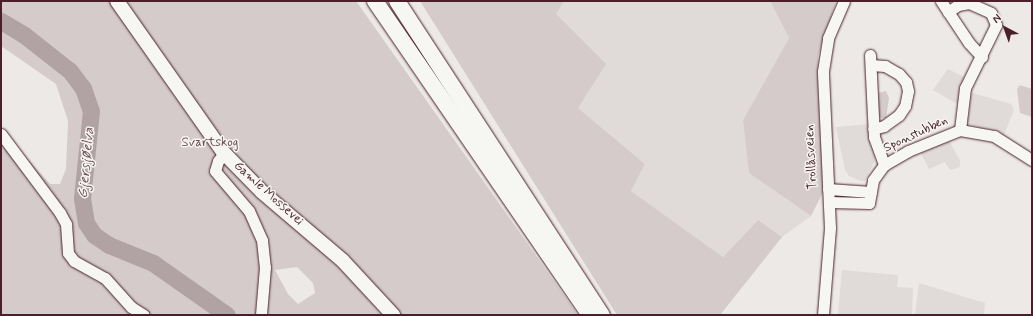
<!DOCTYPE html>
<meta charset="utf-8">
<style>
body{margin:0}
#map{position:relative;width:1033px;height:316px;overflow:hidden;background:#ece9e6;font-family:Mynerve,sans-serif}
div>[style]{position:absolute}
.built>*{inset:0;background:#e0dad8}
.green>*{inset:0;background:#d4cbca}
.river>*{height:17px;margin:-8.5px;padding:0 8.5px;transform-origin:8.5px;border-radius:8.5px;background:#b1a2a3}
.roads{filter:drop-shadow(0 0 1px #4a1f2b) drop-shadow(0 0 1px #4a1f2b)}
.minor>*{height:11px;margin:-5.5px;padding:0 5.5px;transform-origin:5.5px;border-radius:5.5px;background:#f6f6f2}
.major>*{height:14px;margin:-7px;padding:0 7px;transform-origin:7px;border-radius:7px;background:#f6f6f2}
.highway>*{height:16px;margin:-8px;padding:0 8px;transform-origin:8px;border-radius:8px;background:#f6f6f2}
span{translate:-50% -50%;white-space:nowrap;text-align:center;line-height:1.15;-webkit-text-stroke:3px #f6f6f2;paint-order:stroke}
.street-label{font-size:13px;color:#4a1f2b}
.park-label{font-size:13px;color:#6c4a53}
.water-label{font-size:14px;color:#6e4d55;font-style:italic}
.frame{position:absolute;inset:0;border:2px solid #4a1f2b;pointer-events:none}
.north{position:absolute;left:985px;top:8px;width:40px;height:40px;-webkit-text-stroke:3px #f6f6f2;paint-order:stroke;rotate:319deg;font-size:11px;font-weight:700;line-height:16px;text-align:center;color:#4a1f2b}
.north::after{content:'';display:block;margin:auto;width:14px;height:18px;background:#4a1f2b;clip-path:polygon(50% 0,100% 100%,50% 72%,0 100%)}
</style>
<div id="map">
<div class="built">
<i style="clip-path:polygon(564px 1px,770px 1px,789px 38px,743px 120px,749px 173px,811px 216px,782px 237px,758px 220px,723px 257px,631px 191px,645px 164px,578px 108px,555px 14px)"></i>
<i style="clip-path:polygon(948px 69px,966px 78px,957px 104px,933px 90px)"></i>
<i style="clip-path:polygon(972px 93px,1011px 104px,1014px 110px,1004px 135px,965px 123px,967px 103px)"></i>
<i style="clip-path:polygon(870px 124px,875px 160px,865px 181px,861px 181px,849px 176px,845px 170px,836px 127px)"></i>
<i style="clip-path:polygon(946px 136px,960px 160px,960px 167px,950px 170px,945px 162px,929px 169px,919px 150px)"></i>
<i style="clip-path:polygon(842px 270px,898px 275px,897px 287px,913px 288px,912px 315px,838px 315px)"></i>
<i style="clip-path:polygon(919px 283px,985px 303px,984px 315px,915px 315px)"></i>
</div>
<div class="green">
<i style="clip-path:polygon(evenodd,1px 1px,356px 1px,578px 315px,1px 315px,1px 129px,50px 184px,60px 184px,66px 169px,68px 121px,56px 84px,1px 46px,1px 1px,297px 267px,313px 283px,315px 293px,298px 304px,288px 294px,275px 270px,297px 267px)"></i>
<i style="clip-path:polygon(420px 1px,564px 1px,556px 14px,606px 64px,578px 108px,645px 164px,631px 191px,723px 257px,758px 220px,782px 237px,720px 315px,617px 315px)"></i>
<i style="clip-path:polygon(770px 1px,836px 1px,818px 56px,825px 188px,811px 216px,749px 173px,743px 120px,789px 38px)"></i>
<i style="clip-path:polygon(1020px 85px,1032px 89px,1032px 117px,1020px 113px,1017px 89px)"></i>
<i style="clip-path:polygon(886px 91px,889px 98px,886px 118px,877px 118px,877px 97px,878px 93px)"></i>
</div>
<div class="river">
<i style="left:1px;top:21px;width:26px;rotate:31deg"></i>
<i style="left:23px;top:34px;width:60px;rotate:38.2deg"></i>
<i style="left:70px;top:71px;width:21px;rotate:53deg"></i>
<i style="left:83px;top:88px;width:24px;rotate:71deg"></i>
<i style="left:91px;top:111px;width:87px;rotate:95.9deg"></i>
<i style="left:82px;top:198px;width:25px;rotate:81deg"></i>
<i style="left:86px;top:223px;width:14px;rotate:56deg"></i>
<i style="left:94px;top:235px;width:18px;rotate:34deg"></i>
<i style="left:109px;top:245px;width:48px;rotate:22.2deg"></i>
<i style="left:153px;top:263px;width:90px;rotate:35.1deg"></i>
</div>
<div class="roads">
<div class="minor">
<i style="left:941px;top:1px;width:50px;rotate:56.3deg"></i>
<i style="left:969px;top:43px;width:19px;rotate:47deg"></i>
<i style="left:948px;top:12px;width:12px;rotate:-35deg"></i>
<i style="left:958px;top:5px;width:11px;rotate:-10deg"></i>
<i style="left:969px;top:3px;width:24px;rotate:24deg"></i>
<i style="left:991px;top:13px;width:13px;rotate:67deg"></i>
<i style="left:996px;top:25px;width:70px;rotate:116.2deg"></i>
<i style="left:965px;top:88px;width:42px;rotate:96.8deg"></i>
<i style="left:870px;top:55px;width:82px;rotate:87.2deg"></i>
<i style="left:874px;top:137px;width:30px;rotate:70deg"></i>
<i style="left:871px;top:65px;width:14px;rotate:4deg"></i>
<i style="left:885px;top:66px;width:16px;rotate:30deg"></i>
<i style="left:899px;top:74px;width:11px;rotate:49deg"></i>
<i style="left:906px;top:82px;width:9px;rotate:77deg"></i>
<i style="left:908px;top:91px;width:15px;rotate:101deg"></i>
<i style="left:905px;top:106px;width:11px;rotate:124deg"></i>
<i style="left:899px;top:115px;width:19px;rotate:144deg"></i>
<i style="left:884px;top:126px;width:11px;rotate:165deg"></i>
<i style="left:1px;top:134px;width:99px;rotate:53.2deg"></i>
<i style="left:60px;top:213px;width:13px;rotate:61deg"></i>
<i style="left:66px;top:224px;width:29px;rotate:86deg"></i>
<i style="left:68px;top:253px;width:10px;rotate:53deg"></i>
<i style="left:74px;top:261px;width:35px;rotate:29deg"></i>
<i style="left:105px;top:278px;width:39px;rotate:48deg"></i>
<i style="left:131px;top:307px;width:15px;rotate:32deg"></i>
<i style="left:224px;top:153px;width:10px;rotate:127deg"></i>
<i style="left:218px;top:161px;width:10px;rotate:107deg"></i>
<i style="left:215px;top:171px;width:52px;rotate:49.6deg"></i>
<i style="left:249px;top:211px;width:32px;rotate:66deg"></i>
<i style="left:262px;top:240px;width:27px;rotate:84deg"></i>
<i style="left:265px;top:267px;width:48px;rotate:94.8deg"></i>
<i style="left:828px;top:189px;width:43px;rotate:4deg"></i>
<i style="left:829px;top:202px;width:40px;rotate:1.4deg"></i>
<i style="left:869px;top:203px;width:23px;rotate:-80deg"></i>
<i style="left:873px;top:180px;width:19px;rotate:-54deg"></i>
<i style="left:884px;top:165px;width:28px;rotate:-30deg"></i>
<i style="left:908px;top:151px;width:56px;rotate:-22deg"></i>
<i style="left:960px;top:130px;width:35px;rotate:10deg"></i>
<i style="left:994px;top:136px;width:45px;rotate:32.3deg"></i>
<i style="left:823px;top:315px;width:87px;rotate:-85.4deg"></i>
<i style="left:830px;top:228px;width:157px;rotate:-92.6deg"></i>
<i style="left:823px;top:71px;width:33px;rotate:-81deg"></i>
<i style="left:828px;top:38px;width:40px;rotate:-66.6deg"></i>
</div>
<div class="major">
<i style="left:117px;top:1px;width:186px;rotate:54.9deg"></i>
<i style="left:224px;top:153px;width:54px;rotate:45.7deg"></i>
<i style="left:262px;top:192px;width:106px;rotate:40.4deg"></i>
<i style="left:343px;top:261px;width:74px;rotate:47.2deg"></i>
</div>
<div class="highway">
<i style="left:375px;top:1px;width:381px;rotate:55.6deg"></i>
<i style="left:397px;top:1px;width:375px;rotate:56.9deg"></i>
</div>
</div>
<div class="street-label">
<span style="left:916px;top:135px;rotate:-25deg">Sponstubben</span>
<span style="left:812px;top:157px;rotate:-93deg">Trollåsveien</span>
<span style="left:268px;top:194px;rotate:42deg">Gamle Mossevei</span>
</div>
<div class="park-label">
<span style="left:210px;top:143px">Svartskog</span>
</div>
<div class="water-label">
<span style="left:86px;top:163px;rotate:-85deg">Gjersjøelva</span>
</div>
<div class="frame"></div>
<div class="north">N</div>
</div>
